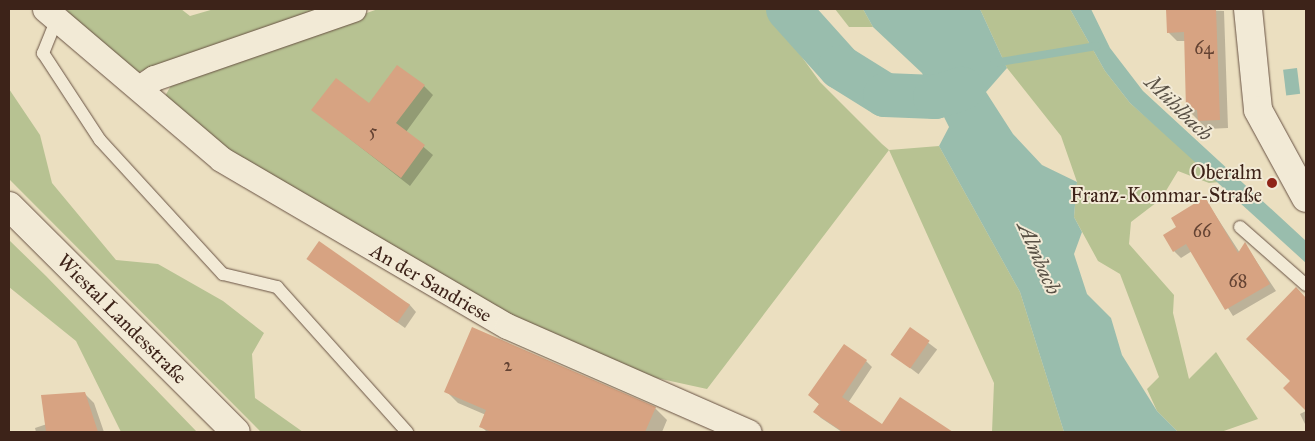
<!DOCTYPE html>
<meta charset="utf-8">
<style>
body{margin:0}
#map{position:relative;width:1315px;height:441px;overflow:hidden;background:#ebdfc0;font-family:"IM FELL Great Primer",serif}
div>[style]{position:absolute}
.green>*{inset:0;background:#b7c292}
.water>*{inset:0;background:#99bdad;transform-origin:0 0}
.shadow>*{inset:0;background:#0003;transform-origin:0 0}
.stream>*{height:8px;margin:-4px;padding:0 4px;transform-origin:4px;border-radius:4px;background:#99bdad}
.river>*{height:44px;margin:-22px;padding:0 22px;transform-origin:22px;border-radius:22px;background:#99bdad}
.building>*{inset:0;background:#d7a382;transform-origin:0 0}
.roads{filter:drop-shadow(0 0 1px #685243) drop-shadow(0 0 1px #685243)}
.lane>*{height:12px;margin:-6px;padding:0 6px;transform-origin:6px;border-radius:6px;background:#f2ead6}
.street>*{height:25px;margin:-12.5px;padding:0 12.5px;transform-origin:12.5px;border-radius:12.5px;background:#f2ead6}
.secondary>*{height:28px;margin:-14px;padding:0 14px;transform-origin:14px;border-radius:14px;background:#f2ead6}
.dots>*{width:14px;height:14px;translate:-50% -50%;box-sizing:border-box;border:2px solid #f2ead6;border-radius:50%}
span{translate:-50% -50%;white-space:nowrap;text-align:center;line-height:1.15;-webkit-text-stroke:4px #f2ead6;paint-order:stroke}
.number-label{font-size:18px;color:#644333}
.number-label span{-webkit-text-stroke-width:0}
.poi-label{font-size:20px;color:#3d2319}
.right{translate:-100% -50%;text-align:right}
.street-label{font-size:20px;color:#3d2319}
.water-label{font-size:21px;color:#595145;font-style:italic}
.frame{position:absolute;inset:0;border:10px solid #3d2319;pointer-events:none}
</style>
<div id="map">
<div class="green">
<i style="clip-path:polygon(66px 9px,181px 9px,190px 16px,214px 9px,324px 9px,133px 74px,76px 24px)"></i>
<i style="clip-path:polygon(378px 9px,767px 9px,820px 82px,882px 144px,889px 150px,939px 146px,1020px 292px,1064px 432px,992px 432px,994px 383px,889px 150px,707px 389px,652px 377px,480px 302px,229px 151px,164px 98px,173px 82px)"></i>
<i style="clip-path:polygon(835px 9px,863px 9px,873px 27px,849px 27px)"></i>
<i style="clip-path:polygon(980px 9px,1070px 9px,1105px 71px,1130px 103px,1220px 182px,1209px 183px,1178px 171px,1161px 199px,1131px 222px,1129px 244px,1174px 295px,1173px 313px,1189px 379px,1216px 352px,1258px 419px,1221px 432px,1178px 432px,1157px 411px,1147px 389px,1159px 377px,1120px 274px,1098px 261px,1074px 217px,1077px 182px,1061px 136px,1007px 68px)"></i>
<i style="clip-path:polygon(9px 89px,40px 135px,52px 183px,116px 260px,158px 264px,223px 301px,264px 333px,252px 354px,255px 398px,303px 432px,261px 432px,9px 179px)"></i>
<i style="clip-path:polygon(9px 240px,46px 276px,197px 432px,121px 432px,76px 341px,9px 287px)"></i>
</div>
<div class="water">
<i style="clip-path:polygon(863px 9px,980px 9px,1007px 68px,986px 92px,1013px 134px,1042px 165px,1077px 182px,1074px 217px,1082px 232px,1074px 254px,1087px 294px,1111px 318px,1122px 355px,1157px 411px,1178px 432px,1064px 432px,1020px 292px,939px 146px,949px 127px,922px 73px,873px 27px)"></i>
<i style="clip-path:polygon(1070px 9px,1091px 9px,1110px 48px,1143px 91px,1306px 241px,1306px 263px,1130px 103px,1105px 71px)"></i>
<i style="left:1297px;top:68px;width:26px;height:14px;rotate:83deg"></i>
</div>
<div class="shadow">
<i style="clip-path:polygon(1168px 9px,1224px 11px,1228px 128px,1207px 129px,1187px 109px,1186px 41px,1177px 41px,1169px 33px)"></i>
<i style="clip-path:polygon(424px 86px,433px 95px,406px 132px,433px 155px,410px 186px,313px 110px,369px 105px)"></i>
<i style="clip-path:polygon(1205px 199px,1240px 253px,1245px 244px,1276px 291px,1233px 316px,1192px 251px,1181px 258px,1174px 251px,1178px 227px)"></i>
<i style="clip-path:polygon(308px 259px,409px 304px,416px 312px,405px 328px)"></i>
<i style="clip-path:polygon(1296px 289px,1306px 299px,1303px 384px,1306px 409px,1285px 388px,1291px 381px)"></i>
<i style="left:910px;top:329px;width:34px;height:31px;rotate:37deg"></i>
<i style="clip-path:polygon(866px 361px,872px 367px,848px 403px,882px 426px,945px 432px,842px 432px,821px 418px,815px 412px,820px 405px,809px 395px)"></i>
<i style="clip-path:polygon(446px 391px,655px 408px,667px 420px,662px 432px,487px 432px,481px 426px,486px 415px,458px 403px)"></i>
<i style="clip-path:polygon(84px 393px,94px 403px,104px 432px,36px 432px,35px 428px,47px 424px)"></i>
<i style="clip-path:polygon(1306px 411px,1306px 426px,1300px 414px)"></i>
</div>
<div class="stream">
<i style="left:994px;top:63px;width:104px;rotate:-9.4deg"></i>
</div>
<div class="river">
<i style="left:788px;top:9px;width:78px;rotate:48.1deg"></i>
<i style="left:840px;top:67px;width:53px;rotate:31.9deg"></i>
<i style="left:885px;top:95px;width:50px;rotate:2.3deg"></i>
<i style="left:935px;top:97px;width:28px;rotate:-17deg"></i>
</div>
<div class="building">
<i style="clip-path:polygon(1166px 9px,1216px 9px,1220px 120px,1198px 121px,1197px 110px,1186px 110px,1184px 32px,1167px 33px)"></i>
<i style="clip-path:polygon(397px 65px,425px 85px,396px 123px,425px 145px,401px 178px,311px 110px,336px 78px,369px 103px)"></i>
<i style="clip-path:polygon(1205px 197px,1238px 253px,1245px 242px,1270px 284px,1225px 310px,1186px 244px,1173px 252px,1163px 235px,1176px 227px,1171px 218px)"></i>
<i style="left:319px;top:241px;width:111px;height:22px;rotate:35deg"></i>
<i style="clip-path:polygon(1296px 287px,1306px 298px,1306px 411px,1283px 388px,1290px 381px,1246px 339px)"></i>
<i style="clip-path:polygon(472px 327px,656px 407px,645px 432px,492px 432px,479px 427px,486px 410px,444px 392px)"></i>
<i style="left:910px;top:327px;width:24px;height:34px;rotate:35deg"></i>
<i style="clip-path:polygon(844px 344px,867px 360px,842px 397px,882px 424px,900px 397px,953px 432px,843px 432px,813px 412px,819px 404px,808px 395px)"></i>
<i style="clip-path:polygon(85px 392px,98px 432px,46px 432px,41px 395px)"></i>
</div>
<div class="roads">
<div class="lane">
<i style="left:56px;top:21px;width:35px;rotate:112deg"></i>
<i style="left:43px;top:53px;width:104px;rotate:56.8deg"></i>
<i style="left:100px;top:140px;width:182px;rotate:47.5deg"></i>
<i style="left:223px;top:274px;width:56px;rotate:13.5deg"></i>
<i style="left:277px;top:287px;width:195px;rotate:48.1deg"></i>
<i style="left:1240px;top:227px;width:88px;rotate:41.3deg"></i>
</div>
<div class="street">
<i style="left:45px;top:9px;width:231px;rotate:40.4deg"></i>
<i style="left:221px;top:159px;width:331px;rotate:30.3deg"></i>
<i style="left:507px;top:326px;width:264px;rotate:23.7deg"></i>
<i style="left:139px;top:88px;width:18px;rotate:-34deg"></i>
<i style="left:154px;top:78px;width:211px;rotate:-19.1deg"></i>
</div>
<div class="secondary">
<i style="left:1248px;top:9px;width:101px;rotate:84.3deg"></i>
<i style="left:1258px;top:110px;width:100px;rotate:61.4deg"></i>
<i style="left:9px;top:206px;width:320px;rotate:44.9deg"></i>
</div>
</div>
<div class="dots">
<i style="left:1272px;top:183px;background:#8f2418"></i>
</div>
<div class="number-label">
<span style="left:1204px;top:48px">64</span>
<span style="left:373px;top:131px">5</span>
<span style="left:1202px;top:231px">66</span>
<span style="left:1238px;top:281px">68</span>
<span style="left:508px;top:365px">2</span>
</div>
<div class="poi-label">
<span class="right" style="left:1262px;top:184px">Oberalm<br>Franz-Kommar-Straße</span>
</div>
<div class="street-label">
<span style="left:431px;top:283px;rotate:30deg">An der Sandriese</span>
<span style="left:122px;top:319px;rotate:45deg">Wiestal Landesstraße</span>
</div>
<div class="water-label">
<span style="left:1179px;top:108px;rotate:44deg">Mühlbach</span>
<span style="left:1039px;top:258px;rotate:66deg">Almbach</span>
</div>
<div class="frame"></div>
</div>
